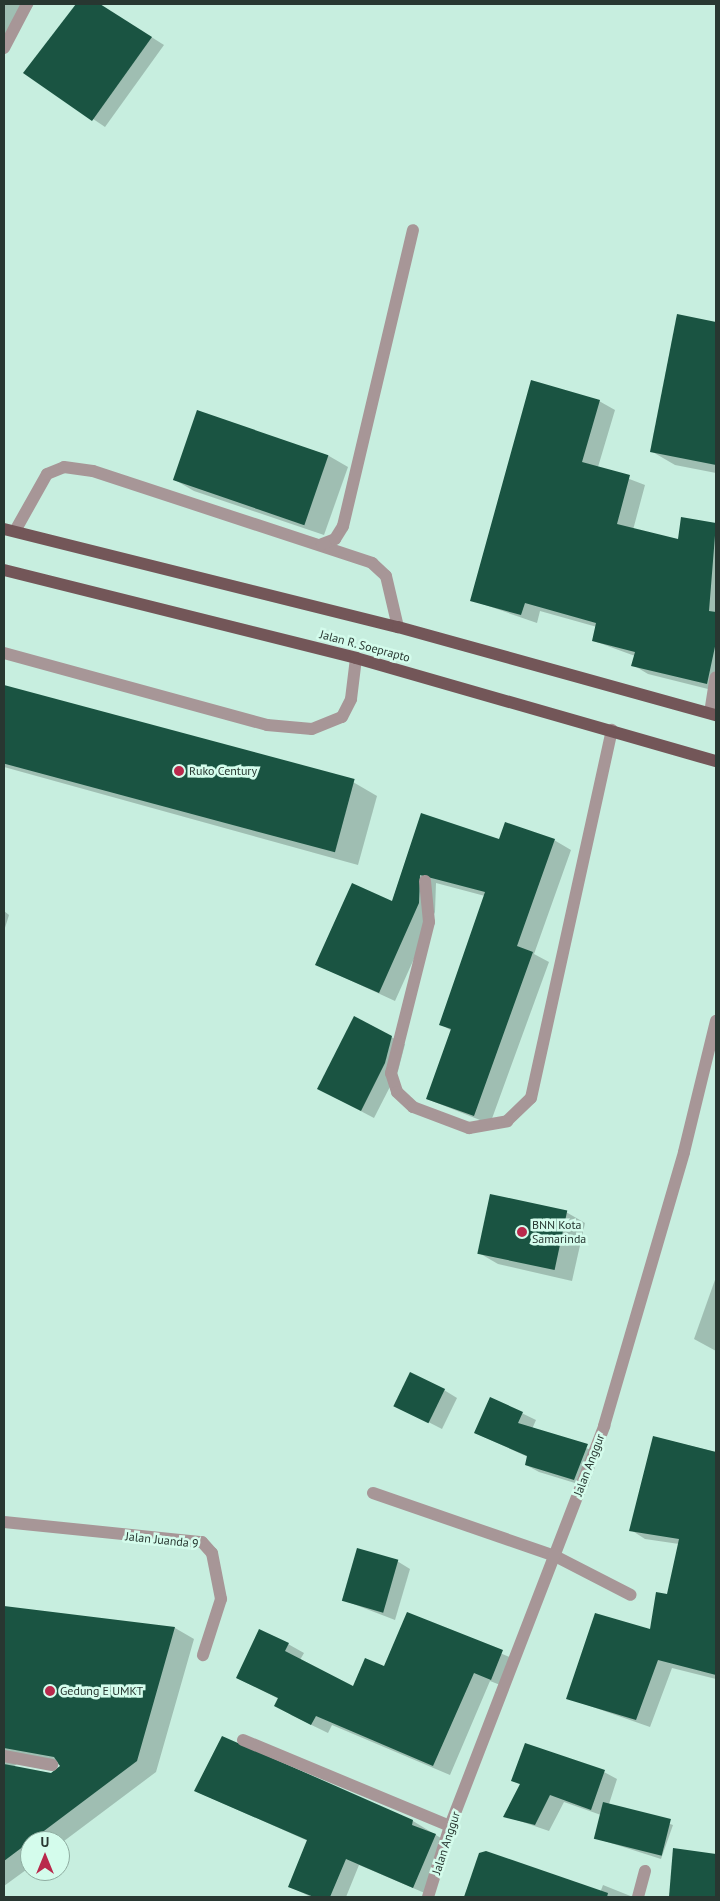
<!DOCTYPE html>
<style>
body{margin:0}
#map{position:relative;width:720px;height:1901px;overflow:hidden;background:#c7eedf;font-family:"PT Sans",sans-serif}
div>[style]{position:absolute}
.shadow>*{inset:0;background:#0003}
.building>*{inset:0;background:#1a5442;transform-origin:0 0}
.service>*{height:12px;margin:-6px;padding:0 6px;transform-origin:6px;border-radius:6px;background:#a79697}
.minor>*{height:12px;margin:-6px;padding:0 6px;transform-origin:6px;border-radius:6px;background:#a79697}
.tertiary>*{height:12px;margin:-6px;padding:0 6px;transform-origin:6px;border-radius:6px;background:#a79697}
.primary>*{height:12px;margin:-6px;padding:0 6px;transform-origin:6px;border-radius:6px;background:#735658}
.dots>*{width:14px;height:14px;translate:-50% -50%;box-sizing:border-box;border:2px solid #d4fcec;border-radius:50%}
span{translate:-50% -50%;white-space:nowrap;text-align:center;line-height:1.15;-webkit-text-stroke:5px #d4fcec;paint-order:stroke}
.street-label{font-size:12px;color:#283731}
.poi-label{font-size:12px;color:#283731}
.left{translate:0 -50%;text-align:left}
.frame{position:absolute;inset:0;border:5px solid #283731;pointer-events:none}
.north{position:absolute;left:20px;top:1831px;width:50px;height:50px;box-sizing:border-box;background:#d4fcec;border:1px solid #8fada1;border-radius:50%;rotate:0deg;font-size:14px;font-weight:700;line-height:20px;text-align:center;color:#283731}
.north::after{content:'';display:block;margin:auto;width:18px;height:22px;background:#b9294c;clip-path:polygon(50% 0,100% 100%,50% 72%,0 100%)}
</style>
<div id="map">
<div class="shadow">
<i style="clip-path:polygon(4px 4px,34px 4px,4px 50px)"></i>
<i style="clip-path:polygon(78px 4px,99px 4px,164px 45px,105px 127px,25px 73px)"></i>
<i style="clip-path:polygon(678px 316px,716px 323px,716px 473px,675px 465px,651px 451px)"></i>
<i style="clip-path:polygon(599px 401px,615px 410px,598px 467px,645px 485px,633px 530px,679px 540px,682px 518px,716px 524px,716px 691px,648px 674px,633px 665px,635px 656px,594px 641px,597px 627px,540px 611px,537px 623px,471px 600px)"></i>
<i style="clip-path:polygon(198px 412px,329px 456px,348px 467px,324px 535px,194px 491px,175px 480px)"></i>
<i style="clip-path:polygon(4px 686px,353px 782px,377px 796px,358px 865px,4px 767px)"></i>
<i style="clip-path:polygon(421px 815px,500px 841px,554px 840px,571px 850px,534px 954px,549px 962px,490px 1124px,427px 1099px,452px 1031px,440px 1024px,485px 896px,436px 883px,435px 912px,395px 1001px,317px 965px,392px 902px)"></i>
<i style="clip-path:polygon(4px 911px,9px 915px,4px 931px)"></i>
<i style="clip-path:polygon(391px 1037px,405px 1044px,398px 1071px,374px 1118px,332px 1096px)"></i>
<i style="clip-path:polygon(566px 1212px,585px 1223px,572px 1281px,498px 1264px,479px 1253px)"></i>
<i style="clip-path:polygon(716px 1277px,716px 1351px,694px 1339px)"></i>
<i style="clip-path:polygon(444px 1390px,457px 1398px,442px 1429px,395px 1405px)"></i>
<i style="clip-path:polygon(490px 1398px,536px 1420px,532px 1429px,600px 1453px,588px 1487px,539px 1472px,526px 1465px,528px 1457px,475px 1433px)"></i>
<i style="clip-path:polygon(654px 1437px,716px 1452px,716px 1679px,672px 1668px,650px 1727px,567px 1698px,651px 1631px,668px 1595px,679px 1544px,645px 1539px,631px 1530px)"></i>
<i style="clip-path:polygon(397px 1561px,410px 1569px,395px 1620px,343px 1600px)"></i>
<i style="clip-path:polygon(evenodd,4px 1608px,175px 1628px,194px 1639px,156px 1772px,60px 1844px,30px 1841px,30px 1867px,4px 1886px,4px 1608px,25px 1758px,60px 1765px,62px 1767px,51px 1774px,13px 1767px,25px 1758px)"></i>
<i style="clip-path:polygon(407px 1614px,519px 1661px,508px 1688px,490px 1681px,450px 1775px,332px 1725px,328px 1733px,291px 1715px,279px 1699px,237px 1678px,288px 1644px,304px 1653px,300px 1660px,354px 1688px,385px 1668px)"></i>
<i style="clip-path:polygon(604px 1772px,617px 1779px,609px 1804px,673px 1825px,661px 1859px,595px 1838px,601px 1815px,564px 1802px,549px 1831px,505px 1816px,521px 1785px,513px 1781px)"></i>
<i style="clip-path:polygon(195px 1791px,413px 1821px,449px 1843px,427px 1894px,359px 1865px,346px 1897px,311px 1897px,290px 1887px,308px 1841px)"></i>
<i style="clip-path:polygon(674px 1849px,716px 1855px,716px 1897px,670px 1897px)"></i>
<i style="clip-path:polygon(480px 1854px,600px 1893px,603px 1885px,633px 1897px,464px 1897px)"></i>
</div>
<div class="building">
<i style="clip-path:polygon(76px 4px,100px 4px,152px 37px,92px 121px,23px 73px)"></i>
<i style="clip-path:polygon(677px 314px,716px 322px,716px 465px,650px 452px)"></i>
<i style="clip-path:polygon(531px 380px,600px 400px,582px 462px,630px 475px,617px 524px,678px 539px,681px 517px,716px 523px,709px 611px,716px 612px,716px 642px,707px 684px,631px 666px,635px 652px,592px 641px,596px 623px,525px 603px,521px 615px,470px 601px)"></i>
<i style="left:197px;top:410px;width:139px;height:74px;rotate:19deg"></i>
<i style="left:4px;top:685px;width:363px;height:76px;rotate:15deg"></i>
<i style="clip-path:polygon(421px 813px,499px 839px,505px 822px,555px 839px,517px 946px,533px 952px,474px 1116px,426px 1099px,451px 1029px,439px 1025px,485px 892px,420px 875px,419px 903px,379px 993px,315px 965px,352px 883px,392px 901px)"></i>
<i style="clip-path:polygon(354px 1016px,392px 1036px,385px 1063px,361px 1111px,317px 1089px)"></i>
<i style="left:490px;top:1194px;width:79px;height:61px;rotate:12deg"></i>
<i style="left:410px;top:1372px;width:39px;height:38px;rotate:26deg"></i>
<i style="clip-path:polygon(490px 1397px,523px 1412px,518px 1423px,588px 1444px,574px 1480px,525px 1465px,527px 1456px,474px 1433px)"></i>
<i style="clip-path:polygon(653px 1436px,716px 1452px,716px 1675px,658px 1660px,636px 1720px,566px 1699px,595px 1613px,650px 1629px,656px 1592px,667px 1594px,679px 1539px,629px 1531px)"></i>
<i style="left:357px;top:1548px;width:43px;height:55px;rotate:16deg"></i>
<i style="clip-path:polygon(4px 1606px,175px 1627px,137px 1761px,4px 1861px,4px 1764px,51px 1773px,60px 1766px,54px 1757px,4px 1748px)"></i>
<i style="clip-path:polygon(407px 1612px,503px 1650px,491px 1680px,474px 1673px,433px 1766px,316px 1716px,311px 1725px,274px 1706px,278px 1698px,236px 1678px,259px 1629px,289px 1643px,285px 1651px,353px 1686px,365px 1658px,384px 1666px)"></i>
<i style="clip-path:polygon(222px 1736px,413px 1820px,412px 1825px,436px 1834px,413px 1888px,346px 1859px,330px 1897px,314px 1897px,288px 1887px,307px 1840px,194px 1791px)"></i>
<i style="clip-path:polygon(525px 1743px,605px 1770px,591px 1810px,550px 1795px,535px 1825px,503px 1817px,520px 1784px,511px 1781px)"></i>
<i style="left:603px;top:1802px;width:70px;height:38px;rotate:14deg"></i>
<i style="clip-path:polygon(673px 1848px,716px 1854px,716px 1897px,669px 1897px)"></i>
<i style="clip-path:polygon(486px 1851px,608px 1893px,607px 1897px,464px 1897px,479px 1853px)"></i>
</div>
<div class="service">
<i style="left:15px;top:531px;width:65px;rotate:-60.7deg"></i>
<i style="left:47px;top:474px;width:18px;rotate:-22deg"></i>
<i style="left:64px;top:467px;width:29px;rotate:8deg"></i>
<i style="left:93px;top:471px;width:294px;rotate:18.2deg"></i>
<i style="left:372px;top:563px;width:19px;rotate:43deg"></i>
<i style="left:386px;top:576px;width:52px;rotate:76.8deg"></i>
<i style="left:322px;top:544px;width:14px;rotate:-21deg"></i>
<i style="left:335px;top:539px;width:15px;rotate:-58deg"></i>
<i style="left:343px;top:526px;width:304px;rotate:-76.7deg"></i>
<i style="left:4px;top:653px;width:273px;rotate:15.3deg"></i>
<i style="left:267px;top:725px;width:45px;rotate:5.1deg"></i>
<i style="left:312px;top:729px;width:32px;rotate:-22deg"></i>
<i style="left:342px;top:717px;width:20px;rotate:-63deg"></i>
<i style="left:351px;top:699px;width:41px;rotate:-83deg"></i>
<i style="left:4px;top:1522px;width:199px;rotate:5.8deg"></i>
<i style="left:202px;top:1542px;width:15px;rotate:48deg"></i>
<i style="left:212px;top:1553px;width:47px;rotate:78.9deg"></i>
<i style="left:221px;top:1599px;width:59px;rotate:107.8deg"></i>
<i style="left:4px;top:1756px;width:49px;rotate:10.6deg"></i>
</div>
<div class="minor">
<i style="left:4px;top:48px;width:50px;rotate:-62.4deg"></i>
<i style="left:710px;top:713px;width:36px;rotate:-81deg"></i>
<i style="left:425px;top:881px;width:41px;rotate:84.4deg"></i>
<i style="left:429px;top:922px;width:156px;rotate:104.1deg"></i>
<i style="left:391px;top:1073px;width:20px;rotate:72deg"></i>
<i style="left:397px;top:1092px;width:22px;rotate:43deg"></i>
<i style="left:413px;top:1107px;width:60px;rotate:20.6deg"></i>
<i style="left:469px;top:1128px;width:39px;rotate:-10deg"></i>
<i style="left:507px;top:1121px;width:33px;rotate:-44deg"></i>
<i style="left:531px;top:1098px;width:377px;rotate:-77.6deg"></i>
<i style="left:373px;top:1493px;width:193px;rotate:19.1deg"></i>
<i style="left:555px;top:1556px;width:85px;rotate:27.2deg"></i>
<i style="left:243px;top:1740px;width:224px;rotate:22.6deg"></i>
<i style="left:638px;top:1897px;width:27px;rotate:-75deg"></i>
</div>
<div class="tertiary">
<i style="left:428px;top:1897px;width:74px;rotate:-72.8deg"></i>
<i style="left:450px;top:1826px;width:429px;rotate:-68.9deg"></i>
<i style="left:604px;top:1426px;width:285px;rotate:-73.7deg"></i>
<i style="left:684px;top:1152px;width:135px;rotate:-76.3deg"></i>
</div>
<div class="primary">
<i style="left:4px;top:529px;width:406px;rotate:14deg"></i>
<i style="left:398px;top:627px;width:330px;rotate:15.5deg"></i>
<i style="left:4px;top:570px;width:363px;rotate:14deg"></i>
<i style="left:356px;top:658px;width:374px;rotate:16deg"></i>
</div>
<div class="dots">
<i style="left:179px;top:771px;background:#b9294c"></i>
<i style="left:522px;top:1232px;background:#b9294c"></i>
<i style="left:50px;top:1691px;background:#b9294c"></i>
</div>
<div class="street-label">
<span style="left:365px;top:646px;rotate:15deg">Jalan R. Soeprapto</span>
<span style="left:589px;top:1465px;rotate:-69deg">Jalan Anggur</span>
<span style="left:162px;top:1540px;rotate:6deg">Jalan Juanda 9</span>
<span style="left:446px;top:1843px;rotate:-72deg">Jalan Anggur</span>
</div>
<div class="poi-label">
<span class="left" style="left:189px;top:771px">Ruko Century</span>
<span class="left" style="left:532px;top:1232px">BNN Kota<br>Samarinda</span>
<span class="left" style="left:60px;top:1691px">Gedung E UMKT</span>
</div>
<div class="frame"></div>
<div class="north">U</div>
</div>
